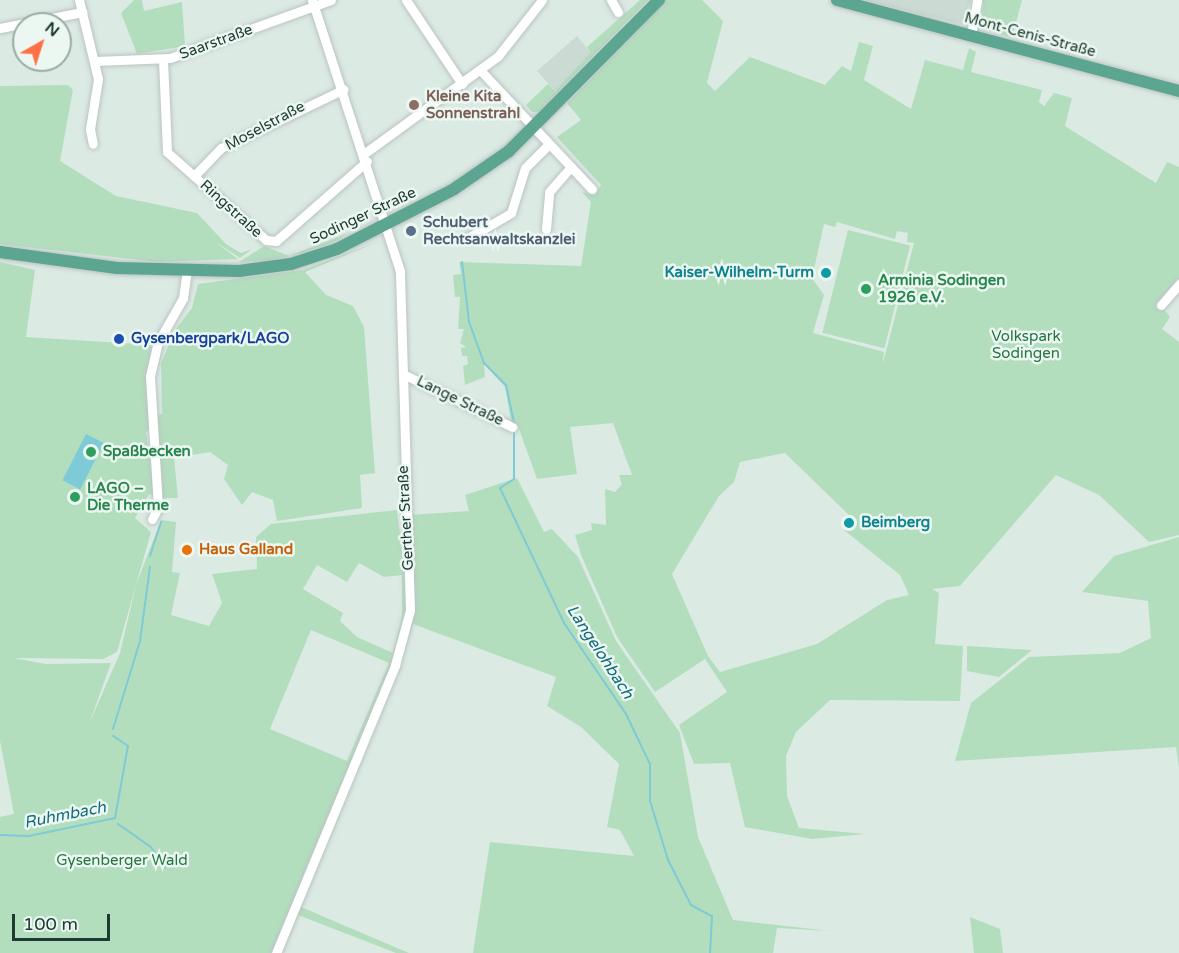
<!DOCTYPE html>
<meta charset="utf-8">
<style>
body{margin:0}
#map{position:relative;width:1179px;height:953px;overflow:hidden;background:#dceae4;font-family:"Varela Round",sans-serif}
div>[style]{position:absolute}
.built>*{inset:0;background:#cbdad3}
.green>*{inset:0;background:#b3debe;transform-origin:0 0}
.water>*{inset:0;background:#7ecad6;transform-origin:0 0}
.stream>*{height:2px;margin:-1px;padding:0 1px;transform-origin:1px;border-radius:1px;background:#7ecad6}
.roads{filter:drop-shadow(0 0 2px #bbc4c2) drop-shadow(0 0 2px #bbc4c2)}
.minor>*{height:9px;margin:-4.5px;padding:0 4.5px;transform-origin:4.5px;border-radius:4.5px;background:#fff}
.major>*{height:12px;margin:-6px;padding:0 6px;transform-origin:6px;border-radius:6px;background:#5ca591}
.dots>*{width:16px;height:16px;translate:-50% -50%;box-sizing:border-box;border:3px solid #edf7f2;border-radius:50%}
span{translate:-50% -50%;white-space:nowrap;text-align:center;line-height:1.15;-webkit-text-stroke:5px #edf7f2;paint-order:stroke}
.street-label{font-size:15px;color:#1d3b32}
.education-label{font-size:15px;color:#785e54;font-weight:700}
.left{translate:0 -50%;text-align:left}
.service-label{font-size:15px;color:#4e5e75;font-weight:700}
.culture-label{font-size:15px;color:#0d838f;font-weight:700}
.right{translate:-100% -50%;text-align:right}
.leisure-label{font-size:15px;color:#27864d;font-weight:700}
.park-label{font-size:15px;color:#247542}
.transit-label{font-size:15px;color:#164399;font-weight:700}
.food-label{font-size:15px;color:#c56008;font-weight:700}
.water-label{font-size:16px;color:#126c7c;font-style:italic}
.north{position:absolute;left:12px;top:12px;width:60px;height:60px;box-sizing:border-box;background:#edf7f2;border:2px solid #9aaca5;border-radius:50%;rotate:39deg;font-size:16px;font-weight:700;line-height:24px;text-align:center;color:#1d3b32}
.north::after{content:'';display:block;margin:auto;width:21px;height:27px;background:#ff7046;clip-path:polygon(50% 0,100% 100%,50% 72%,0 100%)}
.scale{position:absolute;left:12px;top:914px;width:98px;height:27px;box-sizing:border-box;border:3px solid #1d3b32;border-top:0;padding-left:8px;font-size:18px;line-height:21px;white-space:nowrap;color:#1d3b32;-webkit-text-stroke:4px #edf7f2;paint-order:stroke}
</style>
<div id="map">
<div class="built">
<i style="clip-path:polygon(864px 0,971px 0,962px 24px)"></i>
<i style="clip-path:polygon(577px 36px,590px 52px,555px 91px,537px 71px)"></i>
</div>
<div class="green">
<i style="clip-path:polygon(134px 0,142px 0,144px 11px,182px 2px,185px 46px,137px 54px,121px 13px)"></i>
<i style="clip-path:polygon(640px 0,648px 0,538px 112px,532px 112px,526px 105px,548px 84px,555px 91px,590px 52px,587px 47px)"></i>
<i style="clip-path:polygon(evenodd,667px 0,702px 0,723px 21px,707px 83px,715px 91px,750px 57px,825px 85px,842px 66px,851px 71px,859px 42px,873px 46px,864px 80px,911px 109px,925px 60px,963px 70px,969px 48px,976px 52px,971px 72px,1042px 90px,1039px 102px,1044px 106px,1054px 93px,1072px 98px,1065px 126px,1156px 183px,1167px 162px,1179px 167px,1179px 279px,1163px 308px,1170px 317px,1162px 329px,1179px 342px,1179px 535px,1149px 542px,1099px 495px,1056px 475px,960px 586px,932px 589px,939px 593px,935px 644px,963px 646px,960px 701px,830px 700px,796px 732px,786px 756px,787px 796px,799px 828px,865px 834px,812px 839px,745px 827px,730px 763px,694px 764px,679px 725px,727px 692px,705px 659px,655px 692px,617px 637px,581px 555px,575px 535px,592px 530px,591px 523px,606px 525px,605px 489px,615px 492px,622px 484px,619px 475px,632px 475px,613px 423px,570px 427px,577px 474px,537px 479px,518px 426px,511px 421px,505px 387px,484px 364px,485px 377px,465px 385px,463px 366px,468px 364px,467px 356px,462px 356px,461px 348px,466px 347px,460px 343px,464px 329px,458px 329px,460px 297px,455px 297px,453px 275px,461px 274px,459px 262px,581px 266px,591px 202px,582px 192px,595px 195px,601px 185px,557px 137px,581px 120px,567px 103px,667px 0,837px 222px,895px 239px,897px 231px,908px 233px,907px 242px,914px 243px,883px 363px,884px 352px,813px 333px,824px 295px,812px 278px,824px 224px,835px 227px,837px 222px,667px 0,785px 453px,852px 518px,844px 530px,900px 575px,909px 595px,887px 600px,817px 644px,720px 672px,708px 656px,672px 574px,719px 496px,734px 482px,740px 462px,785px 453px)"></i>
<i style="clip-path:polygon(983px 0,1022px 0,1012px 38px,982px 28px)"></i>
<i style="clip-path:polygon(68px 85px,73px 90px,60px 161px,116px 196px,197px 213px,226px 244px,241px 253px,252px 249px,240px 258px,214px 241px,238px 259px,157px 262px,0 244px,0 86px)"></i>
<i style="left:848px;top:230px;width:64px;height:106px;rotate:14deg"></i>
<i style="clip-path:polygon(348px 233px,336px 241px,303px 253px,271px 260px,239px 262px,264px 246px,289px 256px)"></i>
<i style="clip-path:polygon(380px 241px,305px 272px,326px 295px,353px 306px,364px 327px,375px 473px,360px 475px,362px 508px,277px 521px,273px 500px,252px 492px,242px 505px,224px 479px,228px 465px,210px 452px,174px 458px,178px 498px,161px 498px,155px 415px,162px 414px,161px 363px,175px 330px,192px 308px,198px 284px,303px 270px)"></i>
<i style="clip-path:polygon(evenodd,0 262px,35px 270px,26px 337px,154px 345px,151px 428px,146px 432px,154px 495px,149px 494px,135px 518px,151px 532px,117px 652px,103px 659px,14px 658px,46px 664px,111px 663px,89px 724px,120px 653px,136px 585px,161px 520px,176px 522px,172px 572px,180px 573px,171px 615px,209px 626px,222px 603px,212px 574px,257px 569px,256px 537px,271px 524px,397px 510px,405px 574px,409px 515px,469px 511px,465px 495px,517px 478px,544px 532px,552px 529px,578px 557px,616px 641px,680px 733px,698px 837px,733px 920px,830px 931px,777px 928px,773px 953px,473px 953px,490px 842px,634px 856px,620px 830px,607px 827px,619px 764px,581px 727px,547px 706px,556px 677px,413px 624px,301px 907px,409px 953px,396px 953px,298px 915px,281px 953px,0 953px,0 817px,14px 814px,0 741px,0 262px,359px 563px,384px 577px,402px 575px,402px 618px,393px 653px,357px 637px,340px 621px,343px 613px,303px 589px,317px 565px,347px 582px,359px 563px,0 262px,311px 630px,389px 663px,347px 761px,270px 729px,311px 630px)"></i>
<i style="clip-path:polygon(1179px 537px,1179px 768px,1176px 747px,955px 761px,971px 703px,1029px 657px,1120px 653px,1151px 638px,1148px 601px,1082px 592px,1114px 556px)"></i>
<i style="clip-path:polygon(967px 646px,1032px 650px,999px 677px,967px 671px)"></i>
<i style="clip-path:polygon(970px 917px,1000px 929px,1003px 953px,974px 953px)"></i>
</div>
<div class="water">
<i style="left:86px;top:434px;width:20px;height:52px;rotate:27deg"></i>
</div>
<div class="stream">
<i style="left:462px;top:262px;width:60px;rotate:83.3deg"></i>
<i style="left:469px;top:322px;width:44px;rotate:69.9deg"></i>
<i style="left:484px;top:363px;width:31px;rotate:45deg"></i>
<i style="left:506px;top:385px;width:38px;rotate:78deg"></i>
<i style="left:514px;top:422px;width:57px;rotate:90deg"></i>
<i style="left:514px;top:479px;width:17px;rotate:147deg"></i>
<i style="left:500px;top:488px;width:149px;rotate:64.6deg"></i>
<i style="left:564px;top:623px;width:110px;rotate:55.7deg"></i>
<i style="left:626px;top:714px;width:55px;rotate:64.4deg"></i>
<i style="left:650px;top:764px;width:37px;rotate:90deg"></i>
<i style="left:650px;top:801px;width:62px;rotate:73deg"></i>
<i style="left:668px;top:860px;width:51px;rotate:62.9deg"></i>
<i style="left:691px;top:905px;width:24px;rotate:28deg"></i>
<i style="left:712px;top:916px;width:37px;rotate:93deg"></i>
<i style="left:150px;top:556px;width:36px;rotate:-72deg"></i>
<i style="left:113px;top:729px;width:92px;rotate:-72.9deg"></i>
<i style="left:140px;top:641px;width:75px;rotate:-82.3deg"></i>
<i style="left:118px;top:824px;width:39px;rotate:35deg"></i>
<i style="left:150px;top:846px;width:26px;rotate:54deg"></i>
<i style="left:0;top:835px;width:29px;rotate:2deg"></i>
<i style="left:29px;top:836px;width:88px;rotate:-11.8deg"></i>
<i style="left:115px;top:818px;width:73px;rotate:-79.8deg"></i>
<i style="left:128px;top:746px;width:18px;rotate:-146deg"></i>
</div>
<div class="roads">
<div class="minor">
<i style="left:79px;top:0;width:81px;rotate:76.5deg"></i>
<i style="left:98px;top:79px;width:51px;rotate:99.1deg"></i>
<i style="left:90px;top:129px;width:15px;rotate:79deg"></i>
<i style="left:406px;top:0;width:101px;rotate:56.3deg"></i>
<i style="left:611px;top:0;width:14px;rotate:60deg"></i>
<i style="left:0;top:28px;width:84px;rotate:-11deg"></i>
<i style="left:971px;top:35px;width:36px;rotate:-80deg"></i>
<i style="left:163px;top:60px;width:92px;rotate:87.5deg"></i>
<i style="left:167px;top:152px;width:132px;rotate:41.6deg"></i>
<i style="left:266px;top:240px;width:10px;rotate:6deg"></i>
<i style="left:276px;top:241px;width:121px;rotate:-41.3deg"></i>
<i style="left:95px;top:61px;width:75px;rotate:-2.3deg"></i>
<i style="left:170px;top:58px;width:171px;rotate:-19.8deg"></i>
<i style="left:481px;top:71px;width:162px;rotate:46.8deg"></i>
<i style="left:365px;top:153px;width:165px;rotate:-36.1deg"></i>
<i style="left:498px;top:56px;width:71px;rotate:-51.8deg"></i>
<i style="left:194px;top:176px;width:39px;rotate:-46deg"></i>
<i style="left:221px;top:148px;width:136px;rotate:-25.6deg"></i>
<i style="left:546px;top:229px;width:37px;rotate:-85deg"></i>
<i style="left:549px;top:192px;width:33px;rotate:-49deg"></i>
<i style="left:468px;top:238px;width:50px;rotate:-30.2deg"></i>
<i style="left:511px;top:213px;width:47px;rotate:-72.7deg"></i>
<i style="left:525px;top:168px;width:34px;rotate:-45deg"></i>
<i style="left:1161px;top:305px;width:28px;rotate:-49deg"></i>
<i style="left:407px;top:376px;width:117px;rotate:25.9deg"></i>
<i style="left:152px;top:519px;width:13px;rotate:-63deg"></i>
<i style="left:158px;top:507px;width:131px;rotate:-93.5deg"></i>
<i style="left:150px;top:376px;width:35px;rotate:-77deg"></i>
<i style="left:158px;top:342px;width:51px;rotate:-60.4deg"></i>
<i style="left:183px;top:298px;width:27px;rotate:-82deg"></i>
<i style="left:276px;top:953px;width:312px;rotate:-67.5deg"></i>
<i style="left:395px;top:665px;width:57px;rotate:-74.7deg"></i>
<i style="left:410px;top:610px;width:339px;rotate:-91.7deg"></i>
<i style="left:400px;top:271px;width:285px;rotate:-108deg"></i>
</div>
<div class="major">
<i style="left:837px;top:0;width:354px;rotate:14.9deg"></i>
<i style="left:0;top:252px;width:118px;rotate:7.8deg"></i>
<i style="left:117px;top:268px;width:122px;rotate:1.4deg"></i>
<i style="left:239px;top:271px;width:52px;rotate:-7.7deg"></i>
<i style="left:291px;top:264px;width:48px;rotate:-18.1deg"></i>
<i style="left:337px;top:249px;width:131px;rotate:-27.1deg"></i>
<i style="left:454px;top:189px;width:67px;rotate:-34.6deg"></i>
<i style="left:509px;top:151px;width:213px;rotate:-45.2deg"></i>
</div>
</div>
<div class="dots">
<i style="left:414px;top:105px;background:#8d6e63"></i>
<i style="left:411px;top:231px;background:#5c6f8a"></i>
<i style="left:826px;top:273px;background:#0f9aa8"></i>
<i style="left:866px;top:289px;background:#2e9e5b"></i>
<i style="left:119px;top:339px;background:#1a4fb4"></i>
<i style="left:91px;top:452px;background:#2e9e5b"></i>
<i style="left:75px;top:497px;background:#2e9e5b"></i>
<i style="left:849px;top:523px;background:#0f9aa8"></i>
<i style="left:187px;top:550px;background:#e8710a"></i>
</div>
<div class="street-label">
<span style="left:1030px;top:35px;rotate:15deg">Mont-Cenis-Straße</span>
<span style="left:216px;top:42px;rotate:-20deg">Saarstraße</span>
<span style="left:265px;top:126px;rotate:-28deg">Moselstraße</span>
<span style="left:231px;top:209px;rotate:42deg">Ringstraße</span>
<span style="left:363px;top:216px;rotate:-25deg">Sodinger Straße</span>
<span style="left:460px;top:401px;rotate:26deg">Lange Straße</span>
<span style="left:406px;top:518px;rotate:-93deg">Gerther Straße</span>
</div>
<div class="education-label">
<span class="left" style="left:426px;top:105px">Kleine Kita<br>Sonnenstrahl</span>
</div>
<div class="service-label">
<span class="left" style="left:423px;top:231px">Schubert<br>Rechtsanwaltskanzlei</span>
</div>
<div class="culture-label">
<span class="right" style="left:814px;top:273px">Kaiser-Wilhelm-Turm</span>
<span class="left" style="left:861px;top:523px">Beimberg</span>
</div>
<div class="leisure-label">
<span class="left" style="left:878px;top:289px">Arminia Sodingen<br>1926 e.V.</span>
<span class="left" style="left:103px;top:452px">Spaßbecken</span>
<span class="left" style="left:87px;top:497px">LAGO –<br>Die Therme</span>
</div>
<div class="park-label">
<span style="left:1026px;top:345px">Volkspark<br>Sodingen</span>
<span style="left:122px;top:861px">Gysenberger Wald</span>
</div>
<div class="transit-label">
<span class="left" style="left:131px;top:339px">Gysenbergpark/LAGO</span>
</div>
<div class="food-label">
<span class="left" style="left:199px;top:550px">Haus Galland</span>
</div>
<div class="water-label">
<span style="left:600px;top:652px;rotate:57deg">Langelohbach</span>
<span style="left:65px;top:815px;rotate:-11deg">Ruhmbach</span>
</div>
<div class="north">N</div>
<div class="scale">100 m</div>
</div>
